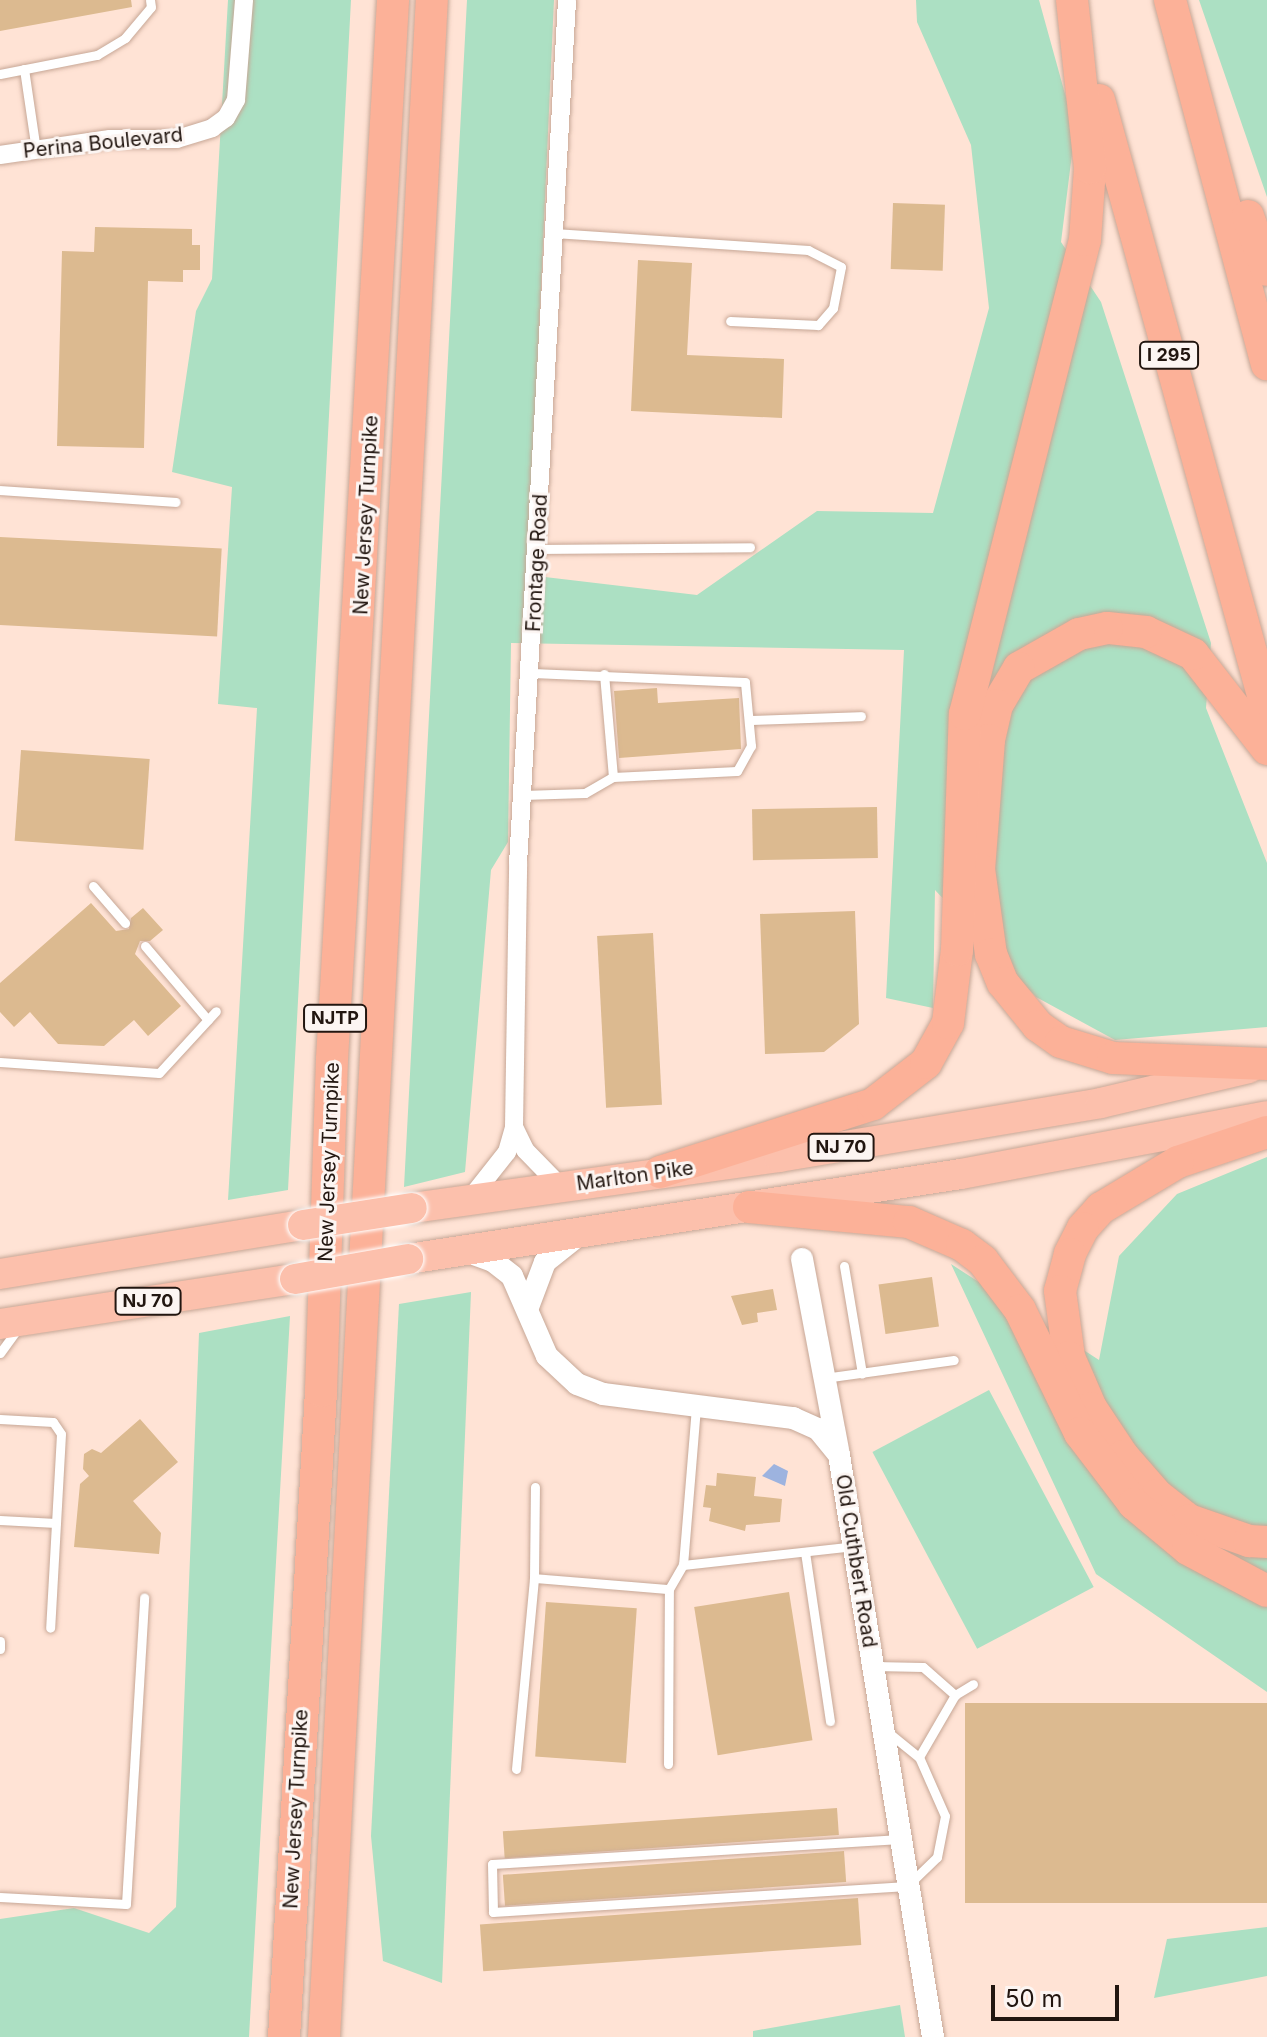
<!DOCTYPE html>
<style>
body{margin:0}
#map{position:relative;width:1267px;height:2037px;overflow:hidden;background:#ffe3d5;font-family:Inter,sans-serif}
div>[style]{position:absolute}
.green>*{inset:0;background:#ace0c3;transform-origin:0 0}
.water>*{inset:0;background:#9db3df}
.building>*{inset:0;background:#dcba90;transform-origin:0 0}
.roads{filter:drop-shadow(0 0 2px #c7a796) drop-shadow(0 0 2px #c7a796)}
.service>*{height:9px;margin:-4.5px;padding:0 4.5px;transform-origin:4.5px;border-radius:4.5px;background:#fff}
.minor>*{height:18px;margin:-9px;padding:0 9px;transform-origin:9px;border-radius:9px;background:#fff}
.tertiary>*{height:22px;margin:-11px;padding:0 11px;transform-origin:11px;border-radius:11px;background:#fff}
.trunk>*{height:30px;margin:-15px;padding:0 15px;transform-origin:15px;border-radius:15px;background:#fcc0ac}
.motorway>*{height:32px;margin:-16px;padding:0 16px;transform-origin:16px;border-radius:16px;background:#fcb198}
.bridges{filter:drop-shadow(0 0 2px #fff) drop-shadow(0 0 2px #fff)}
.trunk-bridge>*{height:30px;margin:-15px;padding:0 15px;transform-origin:15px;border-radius:15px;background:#fcc0ac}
span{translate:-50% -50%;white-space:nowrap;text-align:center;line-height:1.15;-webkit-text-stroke:6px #fcf5f2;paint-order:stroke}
.shield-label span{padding:2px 6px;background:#fcf5f2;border:2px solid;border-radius:6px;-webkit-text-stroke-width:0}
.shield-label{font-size:18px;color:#221610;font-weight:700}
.street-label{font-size:20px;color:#221610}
.scale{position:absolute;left:991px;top:1985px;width:128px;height:36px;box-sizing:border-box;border:4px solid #221610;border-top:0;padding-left:10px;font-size:24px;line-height:28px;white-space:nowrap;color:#221610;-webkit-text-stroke:6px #fcf5f2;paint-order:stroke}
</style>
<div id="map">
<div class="green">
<i style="clip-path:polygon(228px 0,351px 0,288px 1190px,228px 1200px,257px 708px,218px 704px,232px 487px,172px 472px,196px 311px,212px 279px)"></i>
<i style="clip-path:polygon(467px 0,554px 0,528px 575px,697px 595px,817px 511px,933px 513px,989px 308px,971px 145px,917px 22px,916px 0,1039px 0,1075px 130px,1061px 242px,1101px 302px,1211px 643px,1206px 708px,1267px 863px,1267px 1027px,1115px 1040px,1036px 997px,935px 890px,933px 1008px,886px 998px,904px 650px,511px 643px,508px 842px,491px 870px,465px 1172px,404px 1187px)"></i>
<i style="clip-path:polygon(1199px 0,1267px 0,1267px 197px)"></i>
<i style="clip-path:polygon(1267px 1157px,1267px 1692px,1096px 1574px,951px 1264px,1099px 1360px,1119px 1256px,1177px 1194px)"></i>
<i style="clip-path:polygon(471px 1292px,442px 1983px,383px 1961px,371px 1836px,399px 1304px)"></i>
<i style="clip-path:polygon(290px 1316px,249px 2037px,0 2037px,0 1919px,74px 1908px,149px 1933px,176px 1907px,199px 1333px)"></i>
<i style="left:989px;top:1390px;width:223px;height:132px;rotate:62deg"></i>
<i style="clip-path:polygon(1267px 1927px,1267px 1976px,1154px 1998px,1167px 1939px)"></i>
<i style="clip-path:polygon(900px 2005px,905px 2037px,753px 2037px,753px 2031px)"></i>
</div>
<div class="water">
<i style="clip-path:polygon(774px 1464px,788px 1471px,785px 1486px,762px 1476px)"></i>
</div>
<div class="building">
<i style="clip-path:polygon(0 0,131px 0,132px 7px,0 31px)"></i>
<i style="left:893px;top:203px;width:52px;height:66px;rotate:2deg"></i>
<i style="clip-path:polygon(95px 227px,192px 229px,192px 245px,200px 245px,200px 270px,183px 270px,183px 282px,148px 281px,144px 448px,57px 446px,62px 251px,94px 252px)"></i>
<i style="clip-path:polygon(638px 260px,692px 263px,687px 355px,784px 359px,782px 418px,631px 411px)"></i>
<i style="left:0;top:537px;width:222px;height:88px;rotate:3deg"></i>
<i style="clip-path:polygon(657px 688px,658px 703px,739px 698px,741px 749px,619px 758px,614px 691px)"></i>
<i style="left:21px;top:750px;width:129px;height:91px;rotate:4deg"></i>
<i style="left:877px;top:807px;width:51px;height:125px;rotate:89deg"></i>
<i style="clip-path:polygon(91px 903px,116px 931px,129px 929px,131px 918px,143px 908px,163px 930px,150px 941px,140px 941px,135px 954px,181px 1006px,148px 1036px,134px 1020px,104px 1046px,58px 1044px,30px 1012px,14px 1027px,0 1012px,0 983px)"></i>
<i style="clip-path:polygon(855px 911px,859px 1024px,824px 1052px,765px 1054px,760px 914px)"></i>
<i style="left:653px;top:933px;width:172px;height:56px;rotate:87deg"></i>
<i style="left:932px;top:1277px;width:50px;height:54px;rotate:82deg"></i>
<i style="clip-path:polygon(773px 1289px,777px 1310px,757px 1313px,758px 1322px,742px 1325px,731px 1296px)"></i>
<i style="clip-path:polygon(140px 1419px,178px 1462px,133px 1501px,161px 1533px,159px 1554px,74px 1547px,80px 1484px,89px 1476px,83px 1469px,84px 1454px,92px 1449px,101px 1453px)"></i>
<i style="clip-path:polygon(717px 1473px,756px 1477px,754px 1496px,782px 1499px,780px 1522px,746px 1525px,745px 1531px,709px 1521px,711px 1508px,703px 1507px,706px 1485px,716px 1486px)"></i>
<i style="left:789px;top:1592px;width:150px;height:96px;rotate:81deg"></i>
<i style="left:546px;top:1602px;width:91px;height:155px;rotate:4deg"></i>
<i style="left:1267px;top:1703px;width:200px;height:302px;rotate:90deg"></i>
<i style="left:837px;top:1808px;width:27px;height:335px;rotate:86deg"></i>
<i style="left:844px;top:1851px;width:31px;height:342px;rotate:86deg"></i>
<i style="left:858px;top:1898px;width:47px;height:379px;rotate:86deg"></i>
</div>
<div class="roads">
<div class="service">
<i style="left:24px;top:69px;width:82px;rotate:81.6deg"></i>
<i style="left:0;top:74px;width:99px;rotate:-11.1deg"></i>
<i style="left:97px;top:55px;width:33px;rotate:-31deg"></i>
<i style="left:125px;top:38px;width:40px;rotate:-50deg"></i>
<i style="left:151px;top:7px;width:7px;rotate:-98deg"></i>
<i style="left:554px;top:233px;width:255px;rotate:3.8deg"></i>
<i style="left:808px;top:250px;width:37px;rotate:27deg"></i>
<i style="left:841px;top:267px;width:42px;rotate:101deg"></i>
<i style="left:833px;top:308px;width:23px;rotate:131deg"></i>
<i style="left:818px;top:325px;width:88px;rotate:-177.4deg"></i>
<i style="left:0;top:490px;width:176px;rotate:3.9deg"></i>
<i style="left:540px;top:549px;width:210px;rotate:-0.5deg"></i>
<i style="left:604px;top:674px;width:103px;rotate:85deg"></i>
<i style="left:749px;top:720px;width:112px;rotate:-2deg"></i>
<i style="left:523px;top:795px;width:62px;rotate:-1.8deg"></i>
<i style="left:585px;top:793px;width:32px;rotate:-30deg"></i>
<i style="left:613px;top:777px;width:124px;rotate:-2.8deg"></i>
<i style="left:737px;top:771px;width:29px;rotate:-61deg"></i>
<i style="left:751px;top:746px;width:64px;rotate:-95.4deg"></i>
<i style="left:745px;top:682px;width:214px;rotate:-177.6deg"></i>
<i style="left:93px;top:886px;width:49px;rotate:49.1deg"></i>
<i style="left:145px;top:946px;width:97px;rotate:49.6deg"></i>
<i style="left:0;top:1062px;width:159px;rotate:4deg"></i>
<i style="left:159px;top:1073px;width:84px;rotate:-47.4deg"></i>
<i style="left:844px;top:1266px;width:109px;rotate:80.5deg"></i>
<i style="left:0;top:1353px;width:29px;rotate:-54deg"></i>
<i style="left:824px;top:1378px;width:131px;rotate:-7.9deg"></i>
<i style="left:0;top:1419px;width:53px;rotate:3.2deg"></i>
<i style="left:53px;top:1422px;width:14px;rotate:56deg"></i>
<i style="left:61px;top:1434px;width:194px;rotate:93.2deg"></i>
<i style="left:0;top:1520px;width:56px;rotate:3.1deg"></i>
<i style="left:805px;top:1552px;width:171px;rotate:81.6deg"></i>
<i style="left:683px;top:1565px;width:172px;rotate:-6.3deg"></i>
<i style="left:534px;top:1578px;width:91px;rotate:-89.4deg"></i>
<i style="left:0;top:1641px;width:8px;rotate:90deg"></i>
<i style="left:874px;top:1666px;width:49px;rotate:1.2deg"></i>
<i style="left:923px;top:1667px;width:43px;rotate:41.2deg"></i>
<i style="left:889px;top:1733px;width:38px;rotate:39deg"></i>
<i style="left:919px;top:1757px;width:64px;rotate:66.2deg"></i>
<i style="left:945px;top:1816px;width:42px;rotate:101deg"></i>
<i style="left:937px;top:1857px;width:42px;rotate:136deg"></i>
<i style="left:907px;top:1886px;width:415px;rotate:176.4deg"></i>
<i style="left:493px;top:1912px;width:48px;rotate:-91.2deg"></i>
<i style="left:492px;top:1864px;width:409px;rotate:-3.5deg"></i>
<i style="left:919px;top:1757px;width:72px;rotate:-59.9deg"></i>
<i style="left:955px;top:1695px;width:21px;rotate:-31deg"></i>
<i style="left:668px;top:1764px;width:175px;rotate:-89.7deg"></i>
<i style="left:669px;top:1589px;width:28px;rotate:-60deg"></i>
<i style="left:683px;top:1565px;width:160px;rotate:-85.3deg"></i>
<i style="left:516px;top:1769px;width:192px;rotate:-84.6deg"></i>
<i style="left:534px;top:1578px;width:135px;rotate:4.7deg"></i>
<i style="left:0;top:1897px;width:126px;rotate:3.2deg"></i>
<i style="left:126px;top:1904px;width:307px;rotate:-86.6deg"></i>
</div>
<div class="minor">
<i style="left:0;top:155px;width:111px;rotate:-8.3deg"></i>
<i style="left:110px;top:139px;width:67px"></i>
<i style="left:177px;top:139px;width:37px;rotate:-17deg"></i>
<i style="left:212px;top:128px;width:17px;rotate:-36deg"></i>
<i style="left:226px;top:118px;width:21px;rotate:-61deg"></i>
<i style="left:236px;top:100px;width:100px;rotate:-85.4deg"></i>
<i style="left:514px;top:1127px;width:25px;rotate:64deg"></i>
<i style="left:525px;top:1150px;width:50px;rotate:45.8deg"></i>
<i style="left:469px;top:1200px;width:61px;rotate:-51.6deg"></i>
<i style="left:507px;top:1152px;width:26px;rotate:-74deg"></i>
<i style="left:514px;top:1127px;width:263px;rotate:-89.1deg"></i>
<i style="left:518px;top:864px;width:865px;rotate:-86.75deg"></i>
</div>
<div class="tertiary">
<i style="left:468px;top:1252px;width:27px;rotate:20deg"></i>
<i style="left:493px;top:1261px;width:24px;rotate:38deg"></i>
<i style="left:512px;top:1276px;width:87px;rotate:66.4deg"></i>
<i style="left:547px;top:1356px;width:41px;rotate:43deg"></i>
<i style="left:577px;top:1384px;width:28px;rotate:21deg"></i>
<i style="left:603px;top:1394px;width:192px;rotate:7.2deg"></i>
<i style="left:793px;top:1418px;width:27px;rotate:24deg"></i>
<i style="left:818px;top:1429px;width:33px;rotate:51deg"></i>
<i style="left:839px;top:1455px;width:590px;rotate:80.83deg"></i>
<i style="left:802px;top:1259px;width:194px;rotate:79.3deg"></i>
<i style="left:528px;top:1307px;width:48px;rotate:-69.3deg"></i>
<i style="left:545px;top:1262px;width:43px;rotate:-38.5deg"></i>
</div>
<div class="trunk">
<i style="left:412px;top:1208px;width:371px;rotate:-7.9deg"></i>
<i style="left:779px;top:1157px;width:326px;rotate:-9.5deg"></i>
<i style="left:1101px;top:1103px;width:152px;rotate:-13.3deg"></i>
<i style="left:408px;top:1259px;width:559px;rotate:-8.74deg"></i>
<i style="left:961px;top:1174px;width:311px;rotate:-10.7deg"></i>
<i style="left:0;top:1274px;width:307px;rotate:-9.2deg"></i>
<i style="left:0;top:1324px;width:298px;rotate:-8.7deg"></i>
</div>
<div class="motorway">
<i style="left:1170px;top:0;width:377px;rotate:75.1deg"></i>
<i style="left:1099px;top:100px;width:633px;rotate:74.6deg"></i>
<i style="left:1248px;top:216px;width:57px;rotate:70.6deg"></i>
<i style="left:1267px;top:749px;width:120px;rotate:-127.9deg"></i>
<i style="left:1193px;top:654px;width:52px;rotate:-154.9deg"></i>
<i style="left:1146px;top:632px;width:39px;rotate:-174deg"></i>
<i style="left:1107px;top:628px;width:29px;rotate:168deg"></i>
<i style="left:1079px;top:634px;width:69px;rotate:150.5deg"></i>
<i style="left:1019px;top:668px;width:43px;rotate:120.7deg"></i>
<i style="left:997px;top:705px;width:36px;rotate:103deg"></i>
<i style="left:989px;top:740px;width:129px;rotate:94.4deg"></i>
<i style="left:979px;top:869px;width:86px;rotate:82deg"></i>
<i style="left:991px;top:954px;width:31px;rotate:68deg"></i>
<i style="left:1003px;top:983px;width:55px;rotate:50.9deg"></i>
<i style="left:1038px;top:1026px;width:28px;rotate:35deg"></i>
<i style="left:1061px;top:1042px;width:54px;rotate:17.1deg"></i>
<i style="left:1113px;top:1058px;width:154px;rotate:2.2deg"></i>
<i style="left:1267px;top:1132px;width:94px;rotate:161.4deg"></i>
<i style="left:1178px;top:1162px;width:90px;rotate:149.1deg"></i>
<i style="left:1101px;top:1208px;width:27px;rotate:132deg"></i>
<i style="left:1083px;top:1228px;width:29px;rotate:117deg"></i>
<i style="left:1070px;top:1254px;width:38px;rotate:105deg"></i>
<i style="left:1060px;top:1291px;width:67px;rotate:82.2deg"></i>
<i style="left:1069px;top:1357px;width:56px;rotate:66.7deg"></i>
<i style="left:1091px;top:1408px;width:58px;rotate:56.3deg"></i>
<i style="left:1123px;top:1456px;width:52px;rotate:48.9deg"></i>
<i style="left:1157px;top:1495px;width:41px;rotate:38deg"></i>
<i style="left:1189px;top:1520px;width:64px;rotate:19.3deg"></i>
<i style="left:1249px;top:1541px;width:18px;rotate:3deg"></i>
<i style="left:660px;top:1172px;width:224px;rotate:-17.7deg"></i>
<i style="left:873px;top:1104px;width:67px;rotate:-37.7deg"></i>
<i style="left:926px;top:1063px;width:46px;rotate:-61.2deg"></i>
<i style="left:948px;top:1023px;width:74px;rotate:-83deg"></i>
<i style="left:957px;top:950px;width:236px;rotate:-88.1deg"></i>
<i style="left:965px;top:714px;width:489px;rotate:-75.8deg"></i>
<i style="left:1085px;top:240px;width:72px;rotate:-86deg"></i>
<i style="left:1090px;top:168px;width:169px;rotate:-96.1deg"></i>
<i style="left:749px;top:1207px;width:161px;rotate:5.4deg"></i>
<i style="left:909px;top:1222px;width:58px;rotate:23.5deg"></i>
<i style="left:962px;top:1245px;width:26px;rotate:37deg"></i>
<i style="left:983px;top:1261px;width:61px;rotate:52.9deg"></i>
<i style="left:1020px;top:1310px;width:137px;rotate:64deg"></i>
<i style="left:1080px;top:1433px;width:89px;rotate:52.7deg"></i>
<i style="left:1134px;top:1504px;width:70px;rotate:39.8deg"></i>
<i style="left:1188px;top:1549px;width:89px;rotate:28deg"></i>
<i style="left:284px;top:2037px;width:647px;rotate:-86.72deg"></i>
<i style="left:321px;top:1391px;width:332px;rotate:-88.1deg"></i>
<i style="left:332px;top:1059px;width:1061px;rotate:-86.7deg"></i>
<i style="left:324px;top:2037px;width:2040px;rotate:-86.97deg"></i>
</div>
</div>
<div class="bridges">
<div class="trunk-bridge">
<i style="left:303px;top:1225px;width:110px;rotate:-8.9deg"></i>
<i style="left:295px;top:1279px;width:115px;rotate:-10deg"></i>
</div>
</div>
<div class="shield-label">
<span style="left:1169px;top:355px">I 295</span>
<span style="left:335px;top:1018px">NJTP</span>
<span style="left:841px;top:1147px">NJ 70</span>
<span style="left:148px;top:1301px">NJ 70</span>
</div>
<div class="street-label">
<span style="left:103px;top:143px;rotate:-6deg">Perina Boulevard</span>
<span style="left:366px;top:515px;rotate:-87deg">New Jersey Turnpike</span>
<span style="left:537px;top:563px;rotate:-87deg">Frontage Road</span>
<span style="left:329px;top:1162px;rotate:-88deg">New Jersey Turnpike</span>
<span style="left:635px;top:1176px;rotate:-8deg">Marlton Pike</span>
<span style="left:856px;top:1561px;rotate:81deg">Old Cuthbert Road</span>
<span style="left:296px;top:1809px;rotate:-87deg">New Jersey Turnpike</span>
</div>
<div class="scale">50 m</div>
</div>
